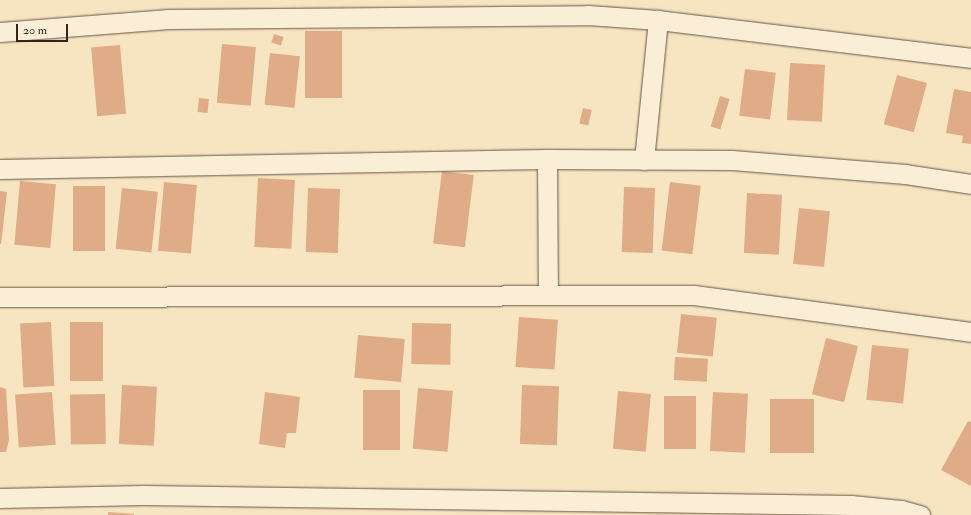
<!DOCTYPE html>
<style>
body{margin:0}
#map{position:relative;width:971px;height:515px;overflow:hidden;background:#f7e5c2;font-family:"IM FELL Double Pica",serif}
div>[style]{position:absolute}
.building>*{inset:0;background:#e0ab87;transform-origin:0 0}
.roads{filter:drop-shadow(0 0 1px #685444) drop-shadow(0 0 1px #685444)}
.minor>*{height:19px;margin:-9.5px;padding:0 9.5px;transform-origin:9.5px;border-radius:9.5px;background:#faeed7}
span{translate:-50% -50%;white-space:nowrap;text-align:center;line-height:1.15;-webkit-text-stroke:3.5px #faeed7;paint-order:stroke}
.scale{position:absolute;left:16px;top:24px;width:52px;height:18px;box-sizing:border-box;border:2px solid #38231a;border-top:0;padding-left:5px;font-size:12px;line-height:14px;white-space:nowrap;color:#38231a;-webkit-text-stroke:3px #faeed7;paint-order:stroke}
</style>
<div id="map">
<div class="building">
<i style="left:305px;top:31px;width:37px;height:67px"></i>
<i style="left:274px;top:34px;width:10px;height:9px;rotate:17deg"></i>
<i style="left:222px;top:44px;width:34px;height:59px;rotate:5deg"></i>
<i style="left:120px;top:45px;width:69px;height:29px;rotate:85deg"></i>
<i style="left:270px;top:53px;width:30px;height:52px;rotate:6deg"></i>
<i style="left:790px;top:63px;width:35px;height:57px;rotate:3deg"></i>
<i style="left:745px;top:69px;width:31px;height:47px;rotate:7deg"></i>
<i style="left:897px;top:75px;width:31px;height:51px;rotate:15deg"></i>
<i style="clip-path:polygon(954px 89px,971px 92px,971px 144px,962px 143px,963px 136px,946px 133px)"></i>
<i style="left:720px;top:96px;width:10px;height:32px;rotate:17deg"></i>
<i style="left:199px;top:98px;width:10px;height:14px;rotate:6deg"></i>
<i style="left:583px;top:108px;width:9px;height:16px;rotate:13deg"></i>
<i style="left:442px;top:171px;width:32px;height:73px;rotate:7deg"></i>
<i style="left:258px;top:178px;width:37px;height:69px;rotate:3deg"></i>
<i style="left:20px;top:181px;width:36px;height:64px;rotate:5deg"></i>
<i style="left:164px;top:182px;width:33px;height:69px;rotate:5deg"></i>
<i style="left:670px;top:182px;width:31px;height:69px;rotate:7deg"></i>
<i style="left:73px;top:186px;width:32px;height:65px"></i>
<i style="left:624px;top:187px;width:31px;height:65px;rotate:2deg"></i>
<i style="left:122px;top:188px;width:36px;height:61px;rotate:6deg"></i>
<i style="left:308px;top:188px;width:32px;height:64px;rotate:2deg"></i>
<i style="clip-path:polygon(0 191px,7px 192px,1px 244px,0 244px)"></i>
<i style="left:747px;top:193px;width:35px;height:60px;rotate:3deg"></i>
<i style="left:799px;top:208px;width:31px;height:56px;rotate:6deg"></i>
<i style="left:681px;top:314px;width:36px;height:39px;rotate:6deg"></i>
<i style="left:519px;top:317px;width:39px;height:50px;rotate:4deg"></i>
<i style="left:51px;top:322px;width:64px;height:31px;rotate:87deg"></i>
<i style="left:70px;top:322px;width:33px;height:59px"></i>
<i style="left:412px;top:323px;width:39px;height:41px;rotate:1deg"></i>
<i style="left:358px;top:335px;width:47px;height:43px;rotate:5deg"></i>
<i style="left:826px;top:338px;width:33px;height:58px;rotate:14deg"></i>
<i style="left:872px;top:345px;width:37px;height:55px;rotate:6deg"></i>
<i style="left:675px;top:357px;width:33px;height:23px;rotate:3deg"></i>
<i style="left:122px;top:385px;width:35px;height:59px;rotate:3deg"></i>
<i style="left:522px;top:385px;width:37px;height:59px;rotate:2deg"></i>
<i style="clip-path:polygon(0 387px,6px 389px,9px 440px,6px 452px,0 452px)"></i>
<i style="left:418px;top:388px;width:35px;height:61px;rotate:5deg"></i>
<i style="left:363px;top:390px;width:37px;height:60px"></i>
<i style="left:618px;top:391px;width:33px;height:58px;rotate:5deg"></i>
<i style="left:52px;top:392px;width:53px;height:37px;rotate:86deg"></i>
<i style="clip-path:polygon(265px 392px,300px 397px,296px 433px,287px 433px,285px 448px,259px 444px)"></i>
<i style="left:713px;top:392px;width:35px;height:59px;rotate:3deg"></i>
<i style="left:105px;top:394px;width:50px;height:35px;rotate:89deg"></i>
<i style="left:664px;top:396px;width:32px;height:53px"></i>
<i style="left:770px;top:399px;width:44px;height:54px"></i>
<i style="clip-path:polygon(968px 421px,971px 422px,971px 486px,941px 470px)"></i>
<i style="clip-path:polygon(108px 512px,134px 514px,134px 515px,108px 515px)"></i>
</div>
<div class="roads">
<div class="minor">
<i style="left:0;top:32px;width:169px;rotate:-4.4deg"></i>
<i style="left:168px;top:19px;width:420px;rotate:-0.5deg"></i>
<i style="left:588px;top:15px;width:70px;rotate:4.1deg"></i>
<i style="left:658px;top:20px;width:315px;rotate:6.9deg"></i>
<i style="left:547px;top:159px;width:136px;rotate:89.6deg"></i>
<i style="left:644px;top:160px;width:141px;rotate:-84.3deg"></i>
<i style="left:0;top:169px;width:547px;rotate:-1.05deg"></i>
<i style="left:547px;top:159px;width:185px;rotate:0.3deg"></i>
<i style="left:732px;top:160px;width:174px;rotate:4.6deg"></i>
<i style="left:905px;top:174px;width:67px;rotate:8.6deg"></i>
<i style="left:0;top:297px;width:694px;rotate:-0.17deg"></i>
<i style="left:694px;top:295px;width:279px;rotate:7.6deg"></i>
<i style="left:0;top:498px;width:143px;rotate:-1.2deg"></i>
<i style="left:143px;top:495px;width:708px;rotate:0.81deg"></i>
<i style="left:851px;top:505px;width:50px;rotate:5.7deg"></i>
<i style="left:901px;top:510px;width:20px;rotate:15deg"></i>
</div>
</div>
<div class="scale">20 m</div>
</div>
